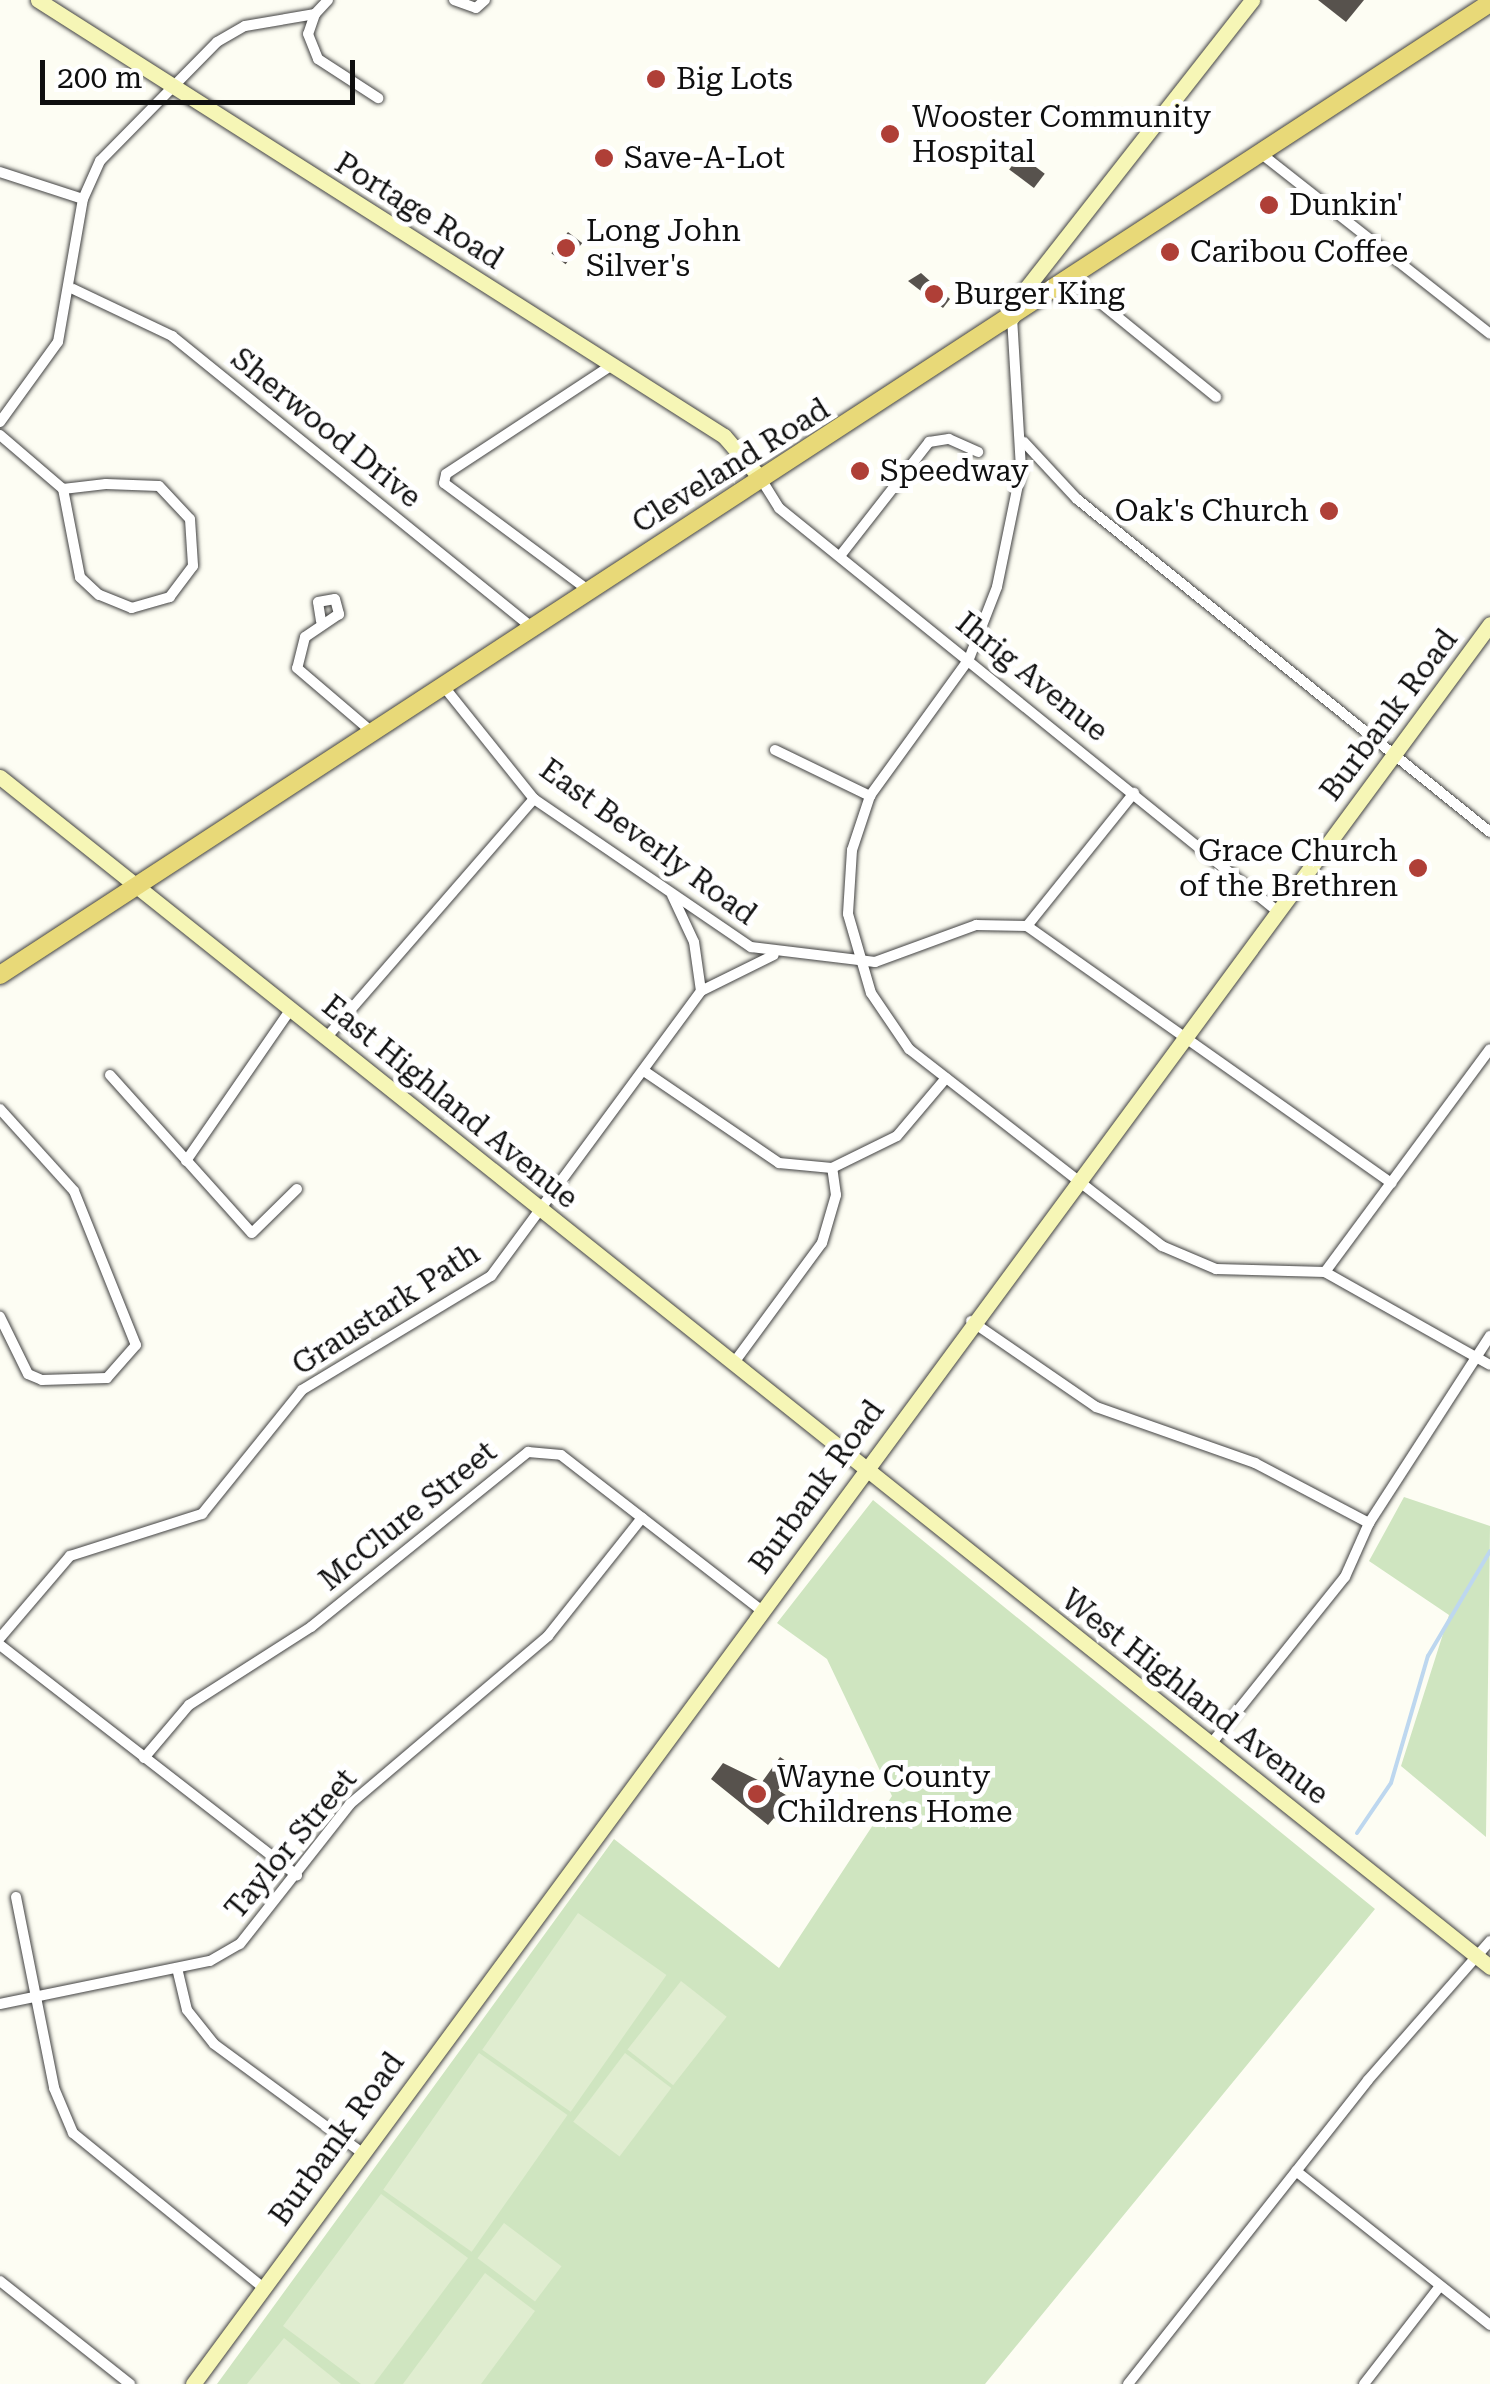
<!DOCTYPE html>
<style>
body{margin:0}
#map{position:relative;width:1490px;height:2384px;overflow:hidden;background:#fdfdf3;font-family:"Roboto Serif",serif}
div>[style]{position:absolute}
.green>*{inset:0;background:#cfe5c0}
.pitch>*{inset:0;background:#e0edd0;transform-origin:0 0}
.stream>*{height:4px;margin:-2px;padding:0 2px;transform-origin:2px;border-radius:2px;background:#bdd7ef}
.building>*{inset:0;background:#57524d;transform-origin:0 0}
.roads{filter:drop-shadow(0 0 2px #424242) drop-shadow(0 0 2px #424242)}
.street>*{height:10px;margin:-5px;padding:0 5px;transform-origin:5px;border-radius:5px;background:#fff}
.secondary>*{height:15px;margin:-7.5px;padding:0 7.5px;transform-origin:7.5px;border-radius:7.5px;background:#f6f6b6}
.primary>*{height:18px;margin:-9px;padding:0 9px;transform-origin:9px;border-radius:9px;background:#e8d978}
.dots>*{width:28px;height:28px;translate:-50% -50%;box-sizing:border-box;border:5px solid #fff;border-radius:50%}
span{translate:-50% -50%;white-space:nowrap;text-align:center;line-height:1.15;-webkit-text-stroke:10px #fff;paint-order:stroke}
.poi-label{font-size:30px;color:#0f0f0f}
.left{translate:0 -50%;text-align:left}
.right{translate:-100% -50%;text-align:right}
.street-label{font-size:30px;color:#0f0f0f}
.scale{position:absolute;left:40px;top:60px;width:315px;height:45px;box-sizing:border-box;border:5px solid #0f0f0f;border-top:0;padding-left:12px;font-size:30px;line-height:35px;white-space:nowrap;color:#0f0f0f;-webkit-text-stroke:8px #fff;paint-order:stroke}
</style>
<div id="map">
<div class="green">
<i style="clip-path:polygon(1404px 1497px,1490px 1526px,1486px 1837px,1401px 1766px,1449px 1615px,1369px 1561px)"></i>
<i style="clip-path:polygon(873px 1500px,1375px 1909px,985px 2384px,217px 2384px,614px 1839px,779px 1968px,892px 1796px,827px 1659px,777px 1623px)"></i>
</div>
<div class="pitch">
<i style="left:578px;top:1913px;width:108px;height:167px;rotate:35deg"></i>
<i style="left:681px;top:1981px;width:58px;height:87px;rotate:38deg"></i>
<i style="left:479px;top:2053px;width:108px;height:167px;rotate:35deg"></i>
<i style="left:625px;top:2053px;width:58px;height:86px;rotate:37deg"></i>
<i style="clip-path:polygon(381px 2194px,468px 2258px,374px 2384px,361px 2384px,283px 2326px)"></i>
<i style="left:504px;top:2223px;width:72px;height:44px;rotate:37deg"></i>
<i style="clip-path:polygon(485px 2273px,535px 2311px,481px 2384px,403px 2384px)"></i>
<i style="clip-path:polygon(284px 2338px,341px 2384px,247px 2384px)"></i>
</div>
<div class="stream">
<i style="left:1357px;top:1833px;width:60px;rotate:-55.8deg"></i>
<i style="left:1391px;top:1783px;width:132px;rotate:-73.8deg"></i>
<i style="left:1428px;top:1656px;width:122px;rotate:-59.4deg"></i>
</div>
<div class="building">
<i style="clip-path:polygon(1318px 0,1364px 0,1346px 22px)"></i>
<i style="left:1020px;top:155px;width:31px;height:18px;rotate:37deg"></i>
<i style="left:568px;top:232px;width:18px;height:27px;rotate:38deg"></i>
<i style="clip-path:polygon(921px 273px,950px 299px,943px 308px,908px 281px)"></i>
<i style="clip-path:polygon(780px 1757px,795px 1767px,778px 1790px,789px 1797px,782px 1824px,774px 1818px,768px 1825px,711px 1779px,723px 1763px,762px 1782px)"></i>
</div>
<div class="roads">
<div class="street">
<i style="left:454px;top:0;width:23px;rotate:20deg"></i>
<i style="left:476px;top:8px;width:12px;rotate:-42deg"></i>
<i style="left:315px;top:14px;width:21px;rotate:109deg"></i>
<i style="left:308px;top:34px;width:27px;rotate:68deg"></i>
<i style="left:318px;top:59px;width:72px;rotate:33deg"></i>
<i style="left:1259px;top:152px;width:294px;rotate:38.2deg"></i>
<i style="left:0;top:172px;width:87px;rotate:18deg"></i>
<i style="left:1071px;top:279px;width:187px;rotate:39.1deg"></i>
<i style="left:73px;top:289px;width:110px;rotate:25.4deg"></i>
<i style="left:172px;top:336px;width:464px;rotate:39deg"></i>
<i style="left:1012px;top:317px;width:153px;rotate:86.6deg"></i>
<i style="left:1021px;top:470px;width:119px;rotate:101.6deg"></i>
<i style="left:997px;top:587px;width:77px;rotate:111.3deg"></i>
<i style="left:969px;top:659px;width:169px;rotate:125.9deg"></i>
<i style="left:870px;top:796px;width:57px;rotate:108.4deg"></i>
<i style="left:852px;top:850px;width:64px;rotate:93.6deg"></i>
<i style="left:848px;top:914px;width:82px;rotate:73.8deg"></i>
<i style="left:871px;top:993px;width:68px;rotate:55.8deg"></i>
<i style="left:909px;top:1049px;width:321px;rotate:37.9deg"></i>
<i style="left:1162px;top:1246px;width:59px;rotate:23.1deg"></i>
<i style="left:1216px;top:1269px;width:109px;rotate:1.6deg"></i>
<i style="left:1325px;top:1272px;width:189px;rotate:29.4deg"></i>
<i style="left:0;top:422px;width:99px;rotate:-54.1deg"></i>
<i style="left:58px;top:342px;width:145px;rotate:-80.1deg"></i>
<i style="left:83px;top:199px;width:42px;rotate:-65.9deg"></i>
<i style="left:100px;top:161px;width:167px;rotate:-45.5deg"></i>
<i style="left:217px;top:42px;width:32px;rotate:-30deg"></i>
<i style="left:245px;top:26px;width:71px;rotate:-9.7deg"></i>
<i style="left:315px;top:14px;width:19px;rotate:-47deg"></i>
<i style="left:0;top:435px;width:83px;rotate:40.6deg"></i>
<i style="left:1024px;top:442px;width:78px;rotate:47.1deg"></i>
<i style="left:1077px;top:499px;width:531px;rotate:38.88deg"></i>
<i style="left:761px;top:479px;width:34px;rotate:58deg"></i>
<i style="left:779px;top:508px;width:641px;rotate:38.98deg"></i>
<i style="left:106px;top:484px;width:53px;rotate:2.2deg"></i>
<i style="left:159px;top:486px;width:45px;rotate:46.8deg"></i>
<i style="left:190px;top:519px;width:47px;rotate:86.3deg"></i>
<i style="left:193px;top:566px;width:39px;rotate:127deg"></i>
<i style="left:170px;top:597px;width:40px;rotate:164deg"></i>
<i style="left:132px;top:608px;width:35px;rotate:-158deg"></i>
<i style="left:99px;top:595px;width:26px;rotate:-137deg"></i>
<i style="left:80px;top:577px;width:90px;rotate:-100.9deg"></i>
<i style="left:63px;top:489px;width:43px;rotate:-6.6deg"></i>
<i style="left:840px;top:556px;width:145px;rotate:-52deg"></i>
<i style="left:929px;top:442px;width:20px;rotate:-9deg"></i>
<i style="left:949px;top:439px;width:32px;rotate:24deg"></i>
<i style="left:588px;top:590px;width:179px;rotate:-143.4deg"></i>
<i style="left:444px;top:483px;width:9px;rotate:-77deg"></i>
<i style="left:446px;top:474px;width:199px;rotate:-33.3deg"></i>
<i style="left:321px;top:621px;width:19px;rotate:-99deg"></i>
<i style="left:318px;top:602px;width:17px;rotate:-10deg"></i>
<i style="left:335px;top:599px;width:16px;rotate:75deg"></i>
<i style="left:339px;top:614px;width:41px;rotate:145.9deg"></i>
<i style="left:305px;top:637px;width:32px;rotate:104deg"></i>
<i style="left:297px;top:668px;width:99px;rotate:40.5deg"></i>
<i style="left:445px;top:688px;width:142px;rotate:51.3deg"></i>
<i style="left:534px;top:799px;width:263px;rotate:34.3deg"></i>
<i style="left:751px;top:947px;width:125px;rotate:6.9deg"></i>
<i style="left:875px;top:962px;width:108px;rotate:-20.1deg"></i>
<i style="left:976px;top:925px;width:51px;rotate:1.1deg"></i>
<i style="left:1027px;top:926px;width:446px;rotate:35.2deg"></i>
<i style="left:775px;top:750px;width:106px;rotate:25.8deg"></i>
<i style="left:1027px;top:926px;width:171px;rotate:-51.2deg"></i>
<i style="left:701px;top:991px;width:81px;rotate:-26.3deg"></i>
<i style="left:326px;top:1038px;width:317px;rotate:-49deg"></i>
<i style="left:647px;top:1073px;width:160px;rotate:34.3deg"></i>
<i style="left:779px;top:1163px;width:53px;rotate:5.4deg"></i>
<i style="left:832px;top:1168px;width:72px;rotate:-26.2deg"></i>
<i style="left:897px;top:1136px;width:76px;rotate:-49.8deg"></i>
<i style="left:110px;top:1075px;width:212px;rotate:48.1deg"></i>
<i style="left:252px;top:1233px;width:63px;rotate:-44.4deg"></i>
<i style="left:0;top:1109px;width:110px;rotate:47.9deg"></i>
<i style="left:74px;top:1191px;width:166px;rotate:68.1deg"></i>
<i style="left:136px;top:1345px;width:44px;rotate:131.3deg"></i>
<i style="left:107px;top:1378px;width:65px;rotate:178.2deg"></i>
<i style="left:42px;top:1380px;width:15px;rotate:-157deg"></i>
<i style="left:28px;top:1374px;width:64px;rotate:-116.2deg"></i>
<i style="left:186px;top:1161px;width:185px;rotate:-55.4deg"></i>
<i style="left:1325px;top:1272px;width:277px;rotate:-53.5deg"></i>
<i style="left:971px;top:1321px;width:152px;rotate:34.5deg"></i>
<i style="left:1096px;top:1407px;width:169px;rotate:19.4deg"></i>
<i style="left:1255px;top:1463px;width:129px;rotate:27.8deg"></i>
<i style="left:733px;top:1364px;width:150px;rotate:-53.7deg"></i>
<i style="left:822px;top:1243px;width:50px;rotate:-73.7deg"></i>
<i style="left:836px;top:1195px;width:27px;rotate:-98deg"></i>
<i style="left:0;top:1638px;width:108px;rotate:-49.5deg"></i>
<i style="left:70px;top:1556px;width:139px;rotate:-17.7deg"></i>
<i style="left:202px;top:1514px;width:159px;rotate:-51.1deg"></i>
<i style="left:302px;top:1390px;width:221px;rotate:-31.1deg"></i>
<i style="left:491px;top:1276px;width:354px;rotate:-53.6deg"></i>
<i style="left:701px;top:991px;width:49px;rotate:-98.1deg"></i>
<i style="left:694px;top:942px;width:52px;rotate:-115.1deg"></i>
<i style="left:0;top:1645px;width:376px;rotate:37.8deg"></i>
<i style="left:1211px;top:1744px;width:214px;rotate:-51.3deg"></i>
<i style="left:1345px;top:1577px;width:59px;rotate:-66deg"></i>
<i style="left:1369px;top:1523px;width:223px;rotate:-57.1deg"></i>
<i style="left:144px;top:1758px;width:70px;rotate:-49.7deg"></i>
<i style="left:189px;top:1705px;width:145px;rotate:-32.6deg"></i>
<i style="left:311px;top:1627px;width:279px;rotate:-38.9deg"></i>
<i style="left:528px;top:1452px;width:33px;rotate:5deg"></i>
<i style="left:561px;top:1455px;width:253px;rotate:37.8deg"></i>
<i style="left:16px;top:1897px;width:195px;rotate:78.7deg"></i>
<i style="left:54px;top:2088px;width:49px;rotate:67.1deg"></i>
<i style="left:73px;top:2133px;width:246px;rotate:39.1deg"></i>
<i style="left:177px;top:1968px;width:43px;rotate:76.6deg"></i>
<i style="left:187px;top:2010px;width:43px;rotate:51.5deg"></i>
<i style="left:214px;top:2044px;width:182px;rotate:36.3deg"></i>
<i style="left:0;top:2004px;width:214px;rotate:-11.6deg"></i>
<i style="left:210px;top:1961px;width:34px;rotate:-30deg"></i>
<i style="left:240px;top:1944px;width:178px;rotate:-51.8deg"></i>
<i style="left:350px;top:1804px;width:260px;rotate:-40.3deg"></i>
<i style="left:548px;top:1636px;width:151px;rotate:-51.5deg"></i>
<i style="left:1296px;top:2171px;width:248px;rotate:38.4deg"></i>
<i style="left:0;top:2281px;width:166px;rotate:38.4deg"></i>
<i style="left:1128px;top:2384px;width:387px;rotate:-51.7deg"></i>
<i style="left:1368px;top:2080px;width:185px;rotate:-48.7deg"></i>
<i style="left:1364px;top:2384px;width:124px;rotate:-52.2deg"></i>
</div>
<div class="secondary">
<i style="left:38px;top:0;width:813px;rotate:32.44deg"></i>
<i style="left:724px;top:436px;width:57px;rotate:49.3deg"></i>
<i style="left:1012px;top:317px;width:29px;rotate:-65deg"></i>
<i style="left:1024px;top:291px;width:370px;rotate:-51.9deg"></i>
<i style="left:0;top:777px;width:1907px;rotate:38.61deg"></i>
<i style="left:193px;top:2384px;width:2186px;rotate:-53.61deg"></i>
</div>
<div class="primary">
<i style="left:0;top:975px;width:1779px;rotate:-33.12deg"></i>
</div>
</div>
<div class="dots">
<i style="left:656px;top:79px;background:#af3f37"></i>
<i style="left:890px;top:134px;background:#af3f37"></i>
<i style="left:604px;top:158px;background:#af3f37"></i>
<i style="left:1269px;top:205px;background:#af3f37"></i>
<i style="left:566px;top:248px;background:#af3f37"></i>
<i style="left:1170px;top:252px;background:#af3f37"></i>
<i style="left:934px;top:294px;background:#af3f37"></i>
<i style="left:860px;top:471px;background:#af3f37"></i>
<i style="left:1329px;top:511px;background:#af3f37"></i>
<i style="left:1418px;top:868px;background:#af3f37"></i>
<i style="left:757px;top:1794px;background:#af3f37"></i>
</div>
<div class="poi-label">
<span class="left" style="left:676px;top:79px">Big Lots</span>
<span class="left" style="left:912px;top:134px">Wooster Community<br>Hospital</span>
<span class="left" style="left:624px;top:158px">Save-A-Lot</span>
<span class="left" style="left:1289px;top:205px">Dunkin'</span>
<span class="left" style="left:586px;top:248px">Long John<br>Silver's</span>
<span class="left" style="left:1190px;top:252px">Caribou Coffee</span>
<span class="left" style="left:954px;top:294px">Burger King</span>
<span class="left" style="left:880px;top:471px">Speedway</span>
<span class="right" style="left:1309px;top:511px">Oak's Church</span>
<span class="right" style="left:1398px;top:868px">Grace Church<br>of the Brethren</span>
<span class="left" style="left:777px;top:1794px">Wayne County<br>Childrens Home</span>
</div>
<div class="street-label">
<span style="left:419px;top:211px;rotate:32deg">Portage Road</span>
<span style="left:326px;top:428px;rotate:39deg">Sherwood Drive</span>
<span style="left:731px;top:466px;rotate:-32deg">Cleveland Road</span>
<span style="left:1032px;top:677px;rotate:39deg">Ihrig Avenue</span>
<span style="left:1389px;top:715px;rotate:-53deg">Burbank Road</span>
<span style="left:648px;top:842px;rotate:36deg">East Beverly Road</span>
<span style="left:450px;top:1102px;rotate:39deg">East Highland Avenue</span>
<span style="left:386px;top:1309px;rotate:-33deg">Graustark Path</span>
<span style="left:817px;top:1487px;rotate:-54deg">Burbank Road</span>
<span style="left:408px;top:1516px;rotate:-39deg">McClure Street</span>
<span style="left:1195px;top:1697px;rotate:38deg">West Highland Avenue</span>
<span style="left:291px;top:1844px;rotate:-50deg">Taylor Street</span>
<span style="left:337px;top:2139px;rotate:-54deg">Burbank Road</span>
</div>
<div class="scale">200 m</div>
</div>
